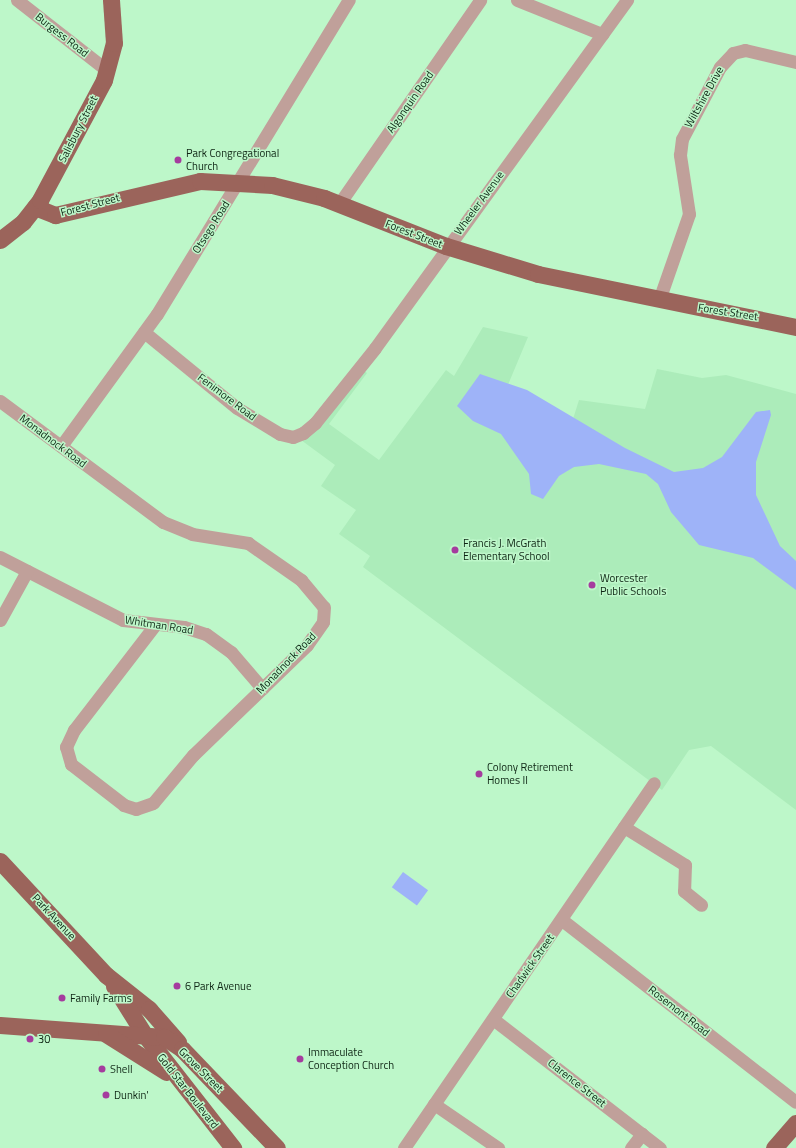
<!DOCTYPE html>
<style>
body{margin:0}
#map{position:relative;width:796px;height:1148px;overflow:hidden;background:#bdf7c9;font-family:"Titillium Web",sans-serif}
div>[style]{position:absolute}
.built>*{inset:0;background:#acecba}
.green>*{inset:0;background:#9eb3f8;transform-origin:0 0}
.minor>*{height:13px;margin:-6.5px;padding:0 6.5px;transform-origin:6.5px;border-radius:6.5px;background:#c0a09a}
.major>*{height:17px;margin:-8.5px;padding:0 8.5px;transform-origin:8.5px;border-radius:8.5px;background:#9b645b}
.dots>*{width:11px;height:11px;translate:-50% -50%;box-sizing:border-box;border:2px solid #bdf7c9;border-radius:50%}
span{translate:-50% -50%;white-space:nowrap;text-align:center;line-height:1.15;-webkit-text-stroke:3px #bdf7c9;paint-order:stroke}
.street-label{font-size:11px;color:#0e2514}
.poi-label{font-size:11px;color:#0e2514}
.left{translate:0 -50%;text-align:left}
</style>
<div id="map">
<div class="built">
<i style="clip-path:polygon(483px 327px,528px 337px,505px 392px,573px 419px,579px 400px,645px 409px,657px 369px,702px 378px,726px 375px,796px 394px,796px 810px,711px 746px,689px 750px,662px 790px,363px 567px,370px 556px,339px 534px,356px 510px,321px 486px,335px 465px,301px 440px,359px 367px,367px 373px,329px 424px,379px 460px,446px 370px,454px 376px)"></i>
</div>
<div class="green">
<i style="clip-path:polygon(480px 374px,527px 390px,625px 448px,674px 472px,703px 468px,722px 457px,756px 412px,770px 410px,771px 415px,756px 462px,756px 495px,780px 546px,796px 561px,796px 590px,753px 558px,699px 545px,671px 512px,658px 484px,646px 474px,599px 464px,574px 467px,559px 476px,543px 499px,531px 494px,529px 474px,501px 434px,473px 421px,457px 406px)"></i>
<i style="left:403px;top:872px;width:31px;height:19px;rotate:36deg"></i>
</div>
<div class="minor">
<i style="left:17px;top:0;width:115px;rotate:38deg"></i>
<i style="left:517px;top:0;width:92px;rotate:21.8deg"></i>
<i style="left:339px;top:204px;width:248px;rotate:-55.3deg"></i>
<i style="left:659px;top:300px;width:91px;rotate:-70.8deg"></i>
<i style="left:689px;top:214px;width:60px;rotate:-98.7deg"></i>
<i style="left:680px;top:155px;width:16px;rotate:-83deg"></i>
<i style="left:682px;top:139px;width:81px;rotate:-62.2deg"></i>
<i style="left:720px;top:67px;width:19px;rotate:-47deg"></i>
<i style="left:733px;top:53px;width:12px;rotate:-14deg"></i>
<i style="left:745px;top:50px;width:52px;rotate:13.2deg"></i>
<i style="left:144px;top:332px;width:120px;rotate:39.3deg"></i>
<i style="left:237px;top:408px;width:50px;rotate:31.2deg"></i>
<i style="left:280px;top:434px;width:13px;rotate:13deg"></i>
<i style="left:293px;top:437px;width:11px;rotate:-22deg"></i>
<i style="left:303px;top:433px;width:16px;rotate:-40deg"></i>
<i style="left:315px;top:423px;width:96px;rotate:-51.3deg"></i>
<i style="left:375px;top:348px;width:430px;rotate:-54.1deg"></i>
<i style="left:0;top:401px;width:203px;rotate:36.6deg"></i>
<i style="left:163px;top:522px;width:31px;rotate:22deg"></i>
<i style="left:192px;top:534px;width:57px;rotate:9.1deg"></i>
<i style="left:248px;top:543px;width:65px;rotate:34.9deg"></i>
<i style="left:301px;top:580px;width:35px;rotate:50deg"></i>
<i style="left:324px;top:607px;width:15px;rotate:94deg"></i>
<i style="left:323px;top:622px;width:28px;rotate:125deg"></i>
<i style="left:307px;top:645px;width:158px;rotate:136deg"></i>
<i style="left:193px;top:755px;width:62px;rotate:129.8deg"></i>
<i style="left:153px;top:803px;width:18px;rotate:161deg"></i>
<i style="left:136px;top:809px;width:13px;rotate:-162deg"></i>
<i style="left:124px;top:805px;width:67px;rotate:-142.3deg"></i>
<i style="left:71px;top:764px;width:18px;rotate:-106deg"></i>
<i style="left:66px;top:747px;width:19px;rotate:-65deg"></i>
<i style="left:74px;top:730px;width:133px;rotate:-52.4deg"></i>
<i style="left:61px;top:446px;width:163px;rotate:-54deg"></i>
<i style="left:157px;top:314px;width:368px;rotate:-58.6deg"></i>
<i style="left:0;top:557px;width:138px;rotate:27.1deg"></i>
<i style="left:123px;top:620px;width:61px;rotate:6.5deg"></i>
<i style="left:184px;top:627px;width:23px;rotate:18deg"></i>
<i style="left:206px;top:634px;width:31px;rotate:36deg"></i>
<i style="left:231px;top:652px;width:48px;rotate:49.3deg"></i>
<i style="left:0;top:620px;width:56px;rotate:-61.1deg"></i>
<i style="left:624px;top:827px;width:72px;rotate:31.9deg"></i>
<i style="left:685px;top:865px;width:26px;rotate:92deg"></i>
<i style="left:684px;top:891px;width:22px;rotate:39deg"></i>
<i style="left:562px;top:920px;width:296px;rotate:37.9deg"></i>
<i style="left:493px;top:1019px;width:211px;rotate:37.7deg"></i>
<i style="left:434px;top:1104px;width:78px;rotate:34.5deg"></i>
<i style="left:404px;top:1148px;width:442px;rotate:-55.6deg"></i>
<i style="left:631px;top:1148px;width:18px;rotate:-52deg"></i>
</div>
<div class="major">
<i style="left:35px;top:207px;width:22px;rotate:22deg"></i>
<i style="left:55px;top:215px;width:149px;rotate:-13.2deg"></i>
<i style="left:200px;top:181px;width:72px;rotate:3.2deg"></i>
<i style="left:272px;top:185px;width:54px;rotate:14deg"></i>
<i style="left:324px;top:198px;width:131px;rotate:21.5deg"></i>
<i style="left:446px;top:246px;width:96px;rotate:16.9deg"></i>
<i style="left:538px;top:274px;width:263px;rotate:11.6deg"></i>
<i style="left:0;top:240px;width:29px;rotate:-38deg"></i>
<i style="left:23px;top:222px;width:28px;rotate:-52deg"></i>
<i style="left:40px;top:200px;width:136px;rotate:-61.9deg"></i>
<i style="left:104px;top:80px;width:38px;rotate:-75deg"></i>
<i style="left:114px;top:43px;width:43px;rotate:-94deg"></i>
<i style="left:0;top:861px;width:156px;rotate:47.1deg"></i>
<i style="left:106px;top:975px;width:55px;rotate:38.3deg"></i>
<i style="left:149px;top:1009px;width:44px;rotate:48.7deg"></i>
<i style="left:114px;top:986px;width:57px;rotate:58deg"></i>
<i style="left:144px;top:1034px;width:145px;rotate:52deg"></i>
<i style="left:0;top:1025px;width:164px;rotate:4.2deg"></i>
<i style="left:164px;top:1037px;width:22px;rotate:34deg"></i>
<i style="left:182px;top:1049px;width:137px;rotate:46.2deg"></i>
<i style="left:106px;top:1034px;width:71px;rotate:32.3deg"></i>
<i style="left:774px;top:1148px;width:33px;rotate:-49deg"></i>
</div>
<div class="dots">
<i style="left:178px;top:160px;background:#a53c9e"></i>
<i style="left:455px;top:550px;background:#a53c9e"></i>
<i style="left:592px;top:585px;background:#a53c9e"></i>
<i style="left:479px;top:774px;background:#a53c9e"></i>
<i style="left:177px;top:986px;background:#a53c9e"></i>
<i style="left:62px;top:998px;background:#a53c9e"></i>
<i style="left:30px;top:1039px;background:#a53c9e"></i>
<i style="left:300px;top:1059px;background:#a53c9e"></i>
<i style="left:102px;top:1069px;background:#a53c9e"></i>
<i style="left:106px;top:1095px;background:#a53c9e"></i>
</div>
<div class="street-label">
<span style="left:62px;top:35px;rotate:38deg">Burgess Road</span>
<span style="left:704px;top:97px;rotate:-61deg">Wiltshire Drive</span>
<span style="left:410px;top:102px;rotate:-55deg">Algonquin Road</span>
<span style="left:78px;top:129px;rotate:-63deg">Salisbury Street</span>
<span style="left:479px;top:203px;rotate:-54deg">Wheeler Avenue</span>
<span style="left:90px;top:205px;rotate:-15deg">Forest Street</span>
<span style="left:211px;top:227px;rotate:-58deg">Otsego Road</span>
<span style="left:414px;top:234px;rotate:21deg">Forest Street</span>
<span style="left:728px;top:312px;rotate:9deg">Forest Street</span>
<span style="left:227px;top:397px;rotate:37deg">Fenimore Road</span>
<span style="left:53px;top:441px;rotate:37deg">Monadnock Road</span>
<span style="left:159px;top:625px;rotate:9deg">Whitman Road</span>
<span style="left:286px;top:663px;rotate:-46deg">Monadnock Road</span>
<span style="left:54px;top:917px;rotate:47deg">Park Avenue</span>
<span style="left:530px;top:966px;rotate:-55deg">Chadwick Street</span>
<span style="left:679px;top:1011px;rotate:38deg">Rosemont Road</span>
<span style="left:201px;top:1070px;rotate:45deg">Grove Street</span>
<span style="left:577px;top:1083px;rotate:38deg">Clarence Street</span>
<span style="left:188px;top:1091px;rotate:52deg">Gold Star Boulevard</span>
</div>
<div class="poi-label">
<span class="left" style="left:186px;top:160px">Park Congregational<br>Church</span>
<span class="left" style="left:463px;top:550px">Francis J. McGrath<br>Elementary School</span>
<span class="left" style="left:600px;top:585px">Worcester<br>Public Schools</span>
<span class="left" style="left:487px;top:774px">Colony Retirement<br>Homes II</span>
<span class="left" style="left:185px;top:986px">6 Park Avenue</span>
<span class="left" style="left:70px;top:998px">Family Farms</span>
<span class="left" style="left:38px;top:1039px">30</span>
<span class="left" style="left:308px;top:1059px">Immaculate<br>Conception Church</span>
<span class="left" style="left:110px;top:1069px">Shell</span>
<span class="left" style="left:114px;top:1095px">Dunkin'</span>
</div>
</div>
